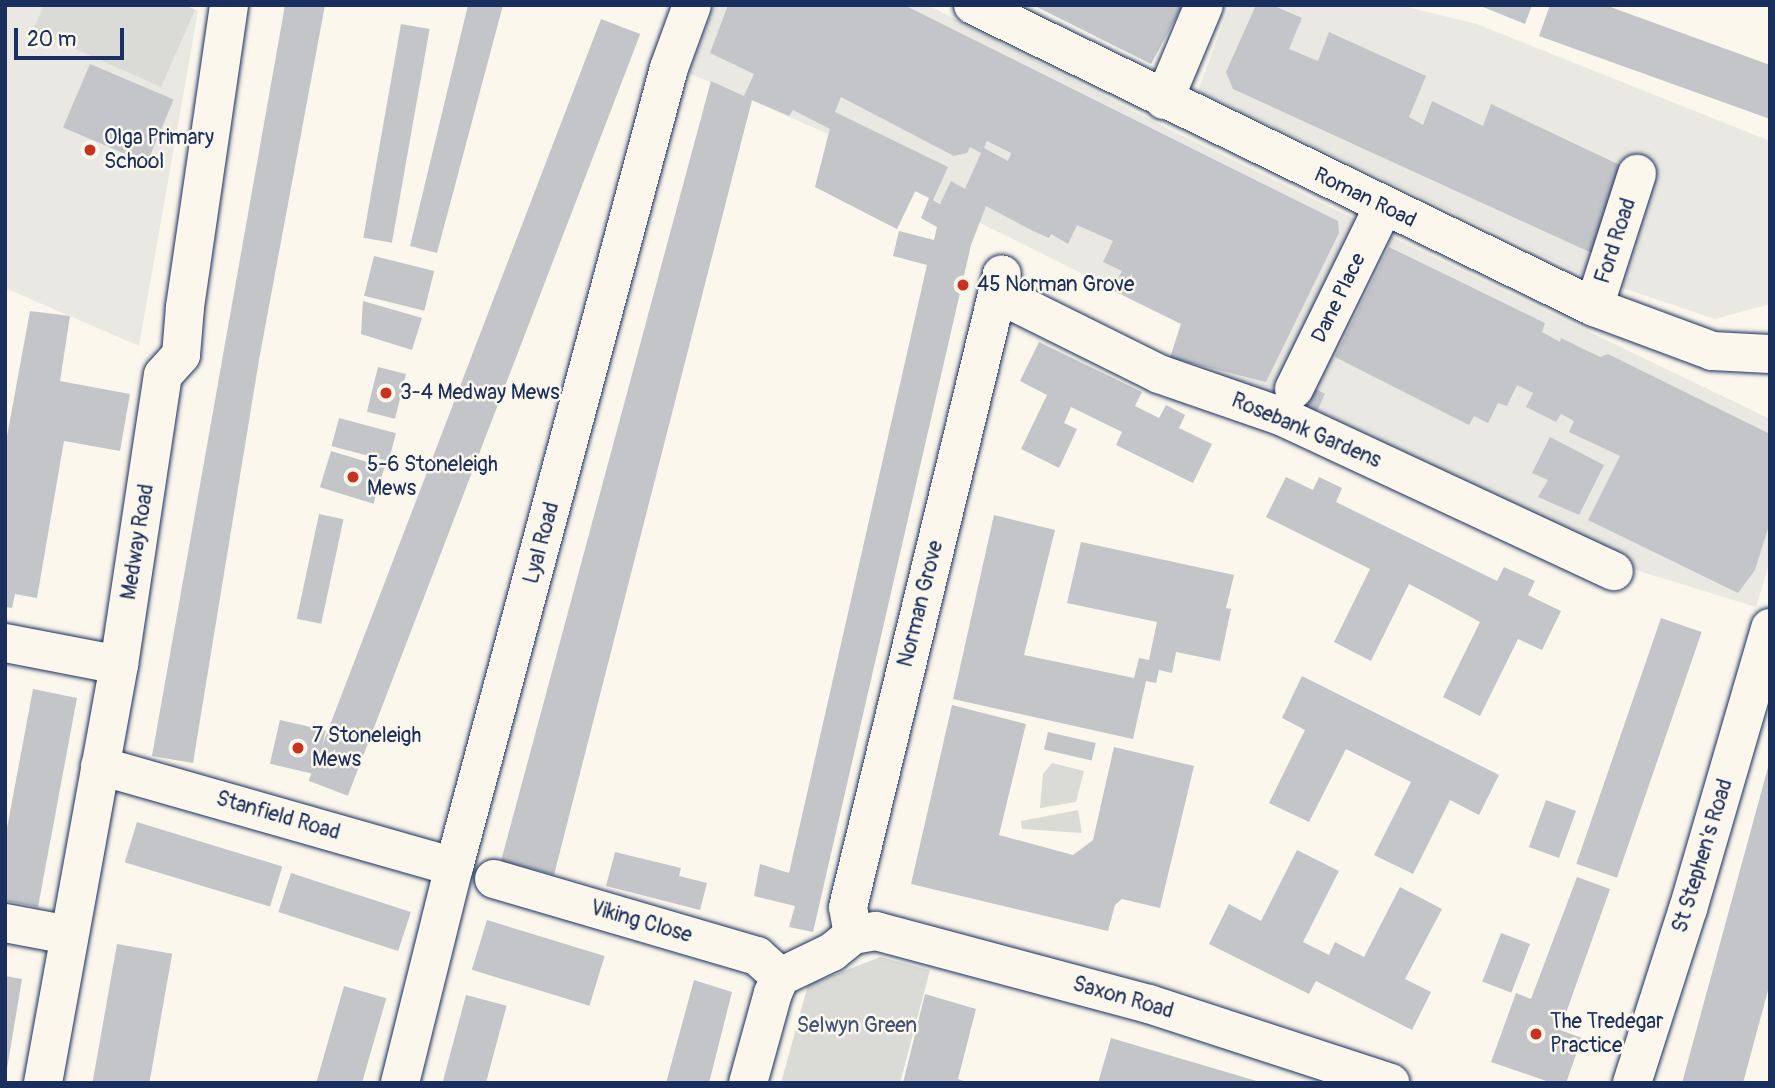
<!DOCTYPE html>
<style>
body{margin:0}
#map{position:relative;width:1775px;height:1088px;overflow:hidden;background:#fbf7ec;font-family:Pangolin,sans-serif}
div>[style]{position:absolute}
.built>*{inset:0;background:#eae8e2}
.green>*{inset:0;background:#dadad7}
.building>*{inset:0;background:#c3c5c9;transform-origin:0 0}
.roads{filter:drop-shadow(0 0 2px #1b2f5e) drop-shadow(0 0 2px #1b2f5e)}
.minor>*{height:38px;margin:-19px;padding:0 19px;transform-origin:19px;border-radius:19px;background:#fbf7ec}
.major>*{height:38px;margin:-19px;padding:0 19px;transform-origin:19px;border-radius:19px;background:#fbf7ec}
.dots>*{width:19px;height:19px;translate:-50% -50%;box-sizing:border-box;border:4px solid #fbf7ec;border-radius:50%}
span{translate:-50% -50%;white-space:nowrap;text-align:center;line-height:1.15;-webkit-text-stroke:5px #fbf7ec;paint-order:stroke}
.poi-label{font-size:21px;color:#1b2f5e}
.left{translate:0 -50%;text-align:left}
.street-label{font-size:21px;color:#1b2f5e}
.park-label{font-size:21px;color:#415176}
.frame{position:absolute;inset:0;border:7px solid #1b2f5e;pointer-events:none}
.scale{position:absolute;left:14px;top:28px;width:110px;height:32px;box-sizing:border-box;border:4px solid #1b2f5e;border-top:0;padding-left:9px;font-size:21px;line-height:24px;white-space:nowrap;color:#1b2f5e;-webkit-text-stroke:5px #fbf7ec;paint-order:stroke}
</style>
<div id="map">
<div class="built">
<i style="clip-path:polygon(5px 5px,185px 5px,198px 11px,139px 346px,5px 288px)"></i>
<i style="clip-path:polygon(714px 5px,928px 5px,1168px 129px,1770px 419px,1770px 561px,1756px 607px,1613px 563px,1170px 358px,1181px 323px,916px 191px,897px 229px,815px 187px,828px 134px,689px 73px)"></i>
<i style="clip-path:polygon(1230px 5px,1399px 5px,1477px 24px,1770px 141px,1770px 304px,1715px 319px,1584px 275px,1198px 91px)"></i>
</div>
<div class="green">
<i style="clip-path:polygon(44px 5px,185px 5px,195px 10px,161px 87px,33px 30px)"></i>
<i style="clip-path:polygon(1052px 763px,1084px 771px,1076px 802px,1040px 808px,1043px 774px)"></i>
<i style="clip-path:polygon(1078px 810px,1082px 833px,1022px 829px,1021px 821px)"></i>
<i style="clip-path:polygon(880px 957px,930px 970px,900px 1083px,781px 1083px,808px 985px)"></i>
</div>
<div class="building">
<i style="clip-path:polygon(285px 5px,325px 5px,259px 360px,193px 763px,152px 756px)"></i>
<i style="clip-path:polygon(468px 5px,503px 5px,437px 253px,410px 246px)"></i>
<i style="clip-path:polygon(evenodd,728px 5px,904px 5px,1338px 221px,1339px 233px,1266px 382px,1170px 358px,1181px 324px,1112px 290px,1122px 271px,1103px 262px,1113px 241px,1077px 225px,1068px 244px,1051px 234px,1049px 238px,1031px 230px,986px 206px,971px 245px,813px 932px,789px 927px,795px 906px,754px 896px,760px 864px,789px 873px,927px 265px,893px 256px,899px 231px,934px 240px,937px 227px,921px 218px,929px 198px,915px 191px,897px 229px,815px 187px,830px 129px,793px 110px,789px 116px,752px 100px,554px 875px,501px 861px,711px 81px,744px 96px,754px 74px,710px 53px,728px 5px,841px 97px,954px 156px,967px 153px,970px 147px,981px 153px,965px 189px,951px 181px,940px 204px,933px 200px,948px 167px,835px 112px,841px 97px,728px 5px,987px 141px,1011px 153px,1008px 161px,984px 148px,987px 141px)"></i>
<i style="clip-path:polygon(1033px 5px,1183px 5px,1151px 64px)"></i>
<i style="clip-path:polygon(1256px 5px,1272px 5px,1302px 18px,1289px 49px,1318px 61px,1329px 32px,1426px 76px,1409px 117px,1423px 125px,1432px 101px,1483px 126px,1491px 104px,1624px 167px,1594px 254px,1233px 89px,1226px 72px)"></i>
<i style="clip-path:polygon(1478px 5px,1532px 5px,1525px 24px)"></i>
<i style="clip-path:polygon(1550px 5px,1605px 5px,1770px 65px,1770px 119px,1539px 36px)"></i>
<i style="left:601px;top:19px;width:42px;height:816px;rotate:21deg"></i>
<i style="left:401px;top:24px;width:29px;height:217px;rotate:10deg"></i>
<i style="left:90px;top:64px;width:91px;height:69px;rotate:23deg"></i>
<i style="clip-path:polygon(1389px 247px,1545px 323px,1542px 332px,1560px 342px,1561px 338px,1600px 357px,1608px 354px,1770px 434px,1770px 522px,1755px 570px,1738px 593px,1588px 520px,1620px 456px,1569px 432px,1574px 421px,1561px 414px,1556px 422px,1526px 407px,1533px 393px,1517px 385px,1507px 406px,1498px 403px,1488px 423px,1474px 416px,1469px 425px,1335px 357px)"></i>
<i style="left:374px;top:256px;width:62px;height:41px;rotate:14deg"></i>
<i style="clip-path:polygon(363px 301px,422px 318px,412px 350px,361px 334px)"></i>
<i style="clip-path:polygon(30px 311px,70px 316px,60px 381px,130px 394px,120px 451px,64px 441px,37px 598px,15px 594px,12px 608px,5px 607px,5px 447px)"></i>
<i style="clip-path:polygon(1039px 342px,1142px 392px,1135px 406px,1159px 418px,1166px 405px,1185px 415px,1179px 428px,1212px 444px,1193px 483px,1116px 445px,1122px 432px,1071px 407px,1064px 423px,1077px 429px,1059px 468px,1021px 449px,1047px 395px,1020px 381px)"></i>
<i style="left:378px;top:367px;width:29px;height:46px;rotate:14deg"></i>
<i style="left:1306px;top:385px;width:21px;height:23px;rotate:25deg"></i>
<i style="left:339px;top:418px;width:59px;height:29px;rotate:15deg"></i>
<i style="clip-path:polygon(1550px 437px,1604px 465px,1579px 515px,1538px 497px,1548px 480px,1532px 473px)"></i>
<i style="left:331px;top:451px;width:56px;height:38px;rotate:17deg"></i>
<i style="clip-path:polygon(1286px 477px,1313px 490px,1319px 477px,1342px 488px,1336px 502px,1497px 581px,1504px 567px,1535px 581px,1528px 595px,1561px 611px,1542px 650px,1518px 639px,1480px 716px,1443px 697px,1480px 622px,1436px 598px,1409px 584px,1371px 661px,1334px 642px,1370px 569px,1266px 517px)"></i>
<i style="left:319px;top:514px;width:25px;height:107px;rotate:12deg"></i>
<i style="clip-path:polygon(994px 515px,1055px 530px,1024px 655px,1134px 678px,1139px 658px,1149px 660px,1157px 622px,1067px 603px,1081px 542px,1234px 575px,1226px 608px,1231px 609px,1220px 661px,1176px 652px,1172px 673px,1159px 670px,1156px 683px,1146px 681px,1133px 739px,953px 699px)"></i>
<i style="left:1661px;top:618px;width:43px;height:260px;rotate:19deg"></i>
<i style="clip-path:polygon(1302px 676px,1499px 775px,1479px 815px,1450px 800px,1413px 874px,1374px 855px,1411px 782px,1346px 749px,1309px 822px,1269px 803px,1305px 730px,1282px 718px)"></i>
<i style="clip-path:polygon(33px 689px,77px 698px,38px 907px,5px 901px,5px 839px)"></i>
<i style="clip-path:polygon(952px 705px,1026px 724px,999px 835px,1073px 855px,1093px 840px,1114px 747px,1194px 766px,1160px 908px,1122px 899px,1115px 905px,1108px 931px,911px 884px)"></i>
<i style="left:280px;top:720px;width:47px;height:45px;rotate:13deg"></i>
<i style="left:1048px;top:732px;width:49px;height:18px;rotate:13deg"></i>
<i style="clip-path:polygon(1770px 760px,1770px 983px,1743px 1083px,1682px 1083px)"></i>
<i style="left:1546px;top:800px;width:32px;height:50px;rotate:20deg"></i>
<i style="left:137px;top:822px;width:152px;height:42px;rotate:17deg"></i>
<i style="clip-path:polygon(1297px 850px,1339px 871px,1303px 942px,1329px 955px,1335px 942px,1364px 957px,1400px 887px,1442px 909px,1405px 979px,1431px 992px,1412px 1030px,1316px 981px,1309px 994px,1209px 944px,1229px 904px,1261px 921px)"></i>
<i style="clip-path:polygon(615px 852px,681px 868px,679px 876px,707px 883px,700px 910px,606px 886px)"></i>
<i style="left:291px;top:873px;width:126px;height:41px;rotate:18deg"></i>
<i style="clip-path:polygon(1577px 877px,1610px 889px,1560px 1030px,1582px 1038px,1566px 1083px,1552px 1083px,1491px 1062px,1516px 993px,1531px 999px)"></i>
<i style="left:487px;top:920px;width:123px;height:52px;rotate:17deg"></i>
<i style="left:1501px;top:933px;width:31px;height:52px;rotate:21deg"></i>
<i style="left:117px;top:944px;width:56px;height:141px;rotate:10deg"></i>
<i style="clip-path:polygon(5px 976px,22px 979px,7px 1069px,5px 1069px)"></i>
<i style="clip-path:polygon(694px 980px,732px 992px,709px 1083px,666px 1083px)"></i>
<i style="left:344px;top:986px;width:44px;height:101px;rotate:16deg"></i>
<i style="clip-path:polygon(925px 994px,976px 1009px,958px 1079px,969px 1083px,903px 1083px)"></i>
<i style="left:466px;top:995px;width:42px;height:91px;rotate:15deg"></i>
<i style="clip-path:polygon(1111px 1038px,1260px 1082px,1260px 1083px,1098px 1083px)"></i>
</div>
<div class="roads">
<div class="minor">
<i style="left:1164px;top:100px;width:103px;rotate:-67.2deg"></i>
<i style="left:998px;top:294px;width:180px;rotate:26.4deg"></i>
<i style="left:1159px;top:374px;width:131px;rotate:19.1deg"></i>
<i style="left:1283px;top:417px;width:365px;rotate:25deg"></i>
<i style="left:1594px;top:307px;width:140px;rotate:-72.1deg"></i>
<i style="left:1294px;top:389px;width:203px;rotate:-63.9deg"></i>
<i style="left:5px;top:643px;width:116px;rotate:10.9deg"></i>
<i style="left:100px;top:766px;width:368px;rotate:15.9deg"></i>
<i style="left:494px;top:879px;width:274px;rotate:16.3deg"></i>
<i style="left:757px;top:956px;width:31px;rotate:42deg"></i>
<i style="left:5px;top:923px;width:65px;rotate:10.6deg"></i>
<i style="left:853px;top:935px;width:28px;rotate:-100deg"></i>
<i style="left:848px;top:907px;width:651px;rotate:-76.33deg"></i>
<i style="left:43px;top:1083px;width:425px;rotate:-79.7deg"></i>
<i style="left:119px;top:665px;width:293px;rotate:-81.4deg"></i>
<i style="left:163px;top:375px;width:27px;rotate:-48deg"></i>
<i style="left:181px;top:355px;width:48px;rotate:-85.2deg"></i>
<i style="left:185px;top:307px;width:305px;rotate:-81.7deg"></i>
<i style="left:400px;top:1083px;width:223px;rotate:-76deg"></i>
<i style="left:454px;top:867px;width:827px;rotate:-74.94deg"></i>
<i style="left:669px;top:68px;width:67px;rotate:-69.9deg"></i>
<i style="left:748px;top:1083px;width:93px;rotate:-74.5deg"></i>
<i style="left:773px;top:993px;width:17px;rotate:-66deg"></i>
<i style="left:780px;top:977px;width:58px;rotate:-25.7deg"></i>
<i style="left:832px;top:952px;width:27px;rotate:-39deg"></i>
<i style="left:853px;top:935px;width:23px;rotate:-10deg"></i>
<i style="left:876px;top:931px;width:283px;rotate:15deg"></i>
<i style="left:1149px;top:1004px;width:254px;rotate:18.1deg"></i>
<i style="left:1632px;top:1083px;width:183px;rotate:-72.2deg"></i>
<i style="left:1688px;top:909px;width:293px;rotate:-73.7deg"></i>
</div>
<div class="major">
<i style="left:973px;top:5px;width:691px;rotate:25.93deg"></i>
<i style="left:1594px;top:307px;width:126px;rotate:20.4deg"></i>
<i style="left:1712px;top:351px;width:58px;rotate:3deg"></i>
</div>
</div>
<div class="dots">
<i style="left:90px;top:150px;background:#c8321e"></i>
<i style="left:963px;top:285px;background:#c8321e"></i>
<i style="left:386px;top:393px;background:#c8321e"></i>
<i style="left:353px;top:477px;background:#c8321e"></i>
<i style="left:298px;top:748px;background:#c8321e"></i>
<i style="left:1536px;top:1034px;background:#c8321e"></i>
</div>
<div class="poi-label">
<span class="left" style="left:104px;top:150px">Olga Primary<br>School</span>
<span class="left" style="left:977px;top:285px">45 Norman Grove</span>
<span class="left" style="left:400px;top:393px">3-4 Medway Mews</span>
<span class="left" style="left:367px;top:477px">5-6 Stoneleigh<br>Mews</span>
<span class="left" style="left:312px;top:748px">7 Stoneleigh<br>Mews</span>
<span class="left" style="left:1550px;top:1034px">The Tredegar<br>Practice</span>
</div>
<div class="street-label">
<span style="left:1365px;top:198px;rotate:26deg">Roman Road</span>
<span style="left:1616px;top:241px;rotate:-72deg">Ford Road</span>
<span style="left:1339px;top:298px;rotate:-64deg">Dane Place</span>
<span style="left:1306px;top:431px;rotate:23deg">Rosebank Gardens</span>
<span style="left:138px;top:542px;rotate:-81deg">Medway Road</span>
<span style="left:542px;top:543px;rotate:-75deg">Lyal Road</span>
<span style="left:921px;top:604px;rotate:-76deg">Norman Grove</span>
<span style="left:278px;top:816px;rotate:16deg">Stanfield Road</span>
<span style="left:1703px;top:856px;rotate:-73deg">St Stephen's Road</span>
<span style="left:641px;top:922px;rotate:16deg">Viking Close</span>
<span style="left:1123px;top:998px;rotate:16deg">Saxon Road</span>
</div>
<div class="park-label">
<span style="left:857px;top:1026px">Selwyn Green</span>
</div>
<div class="frame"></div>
<div class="scale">20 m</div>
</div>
